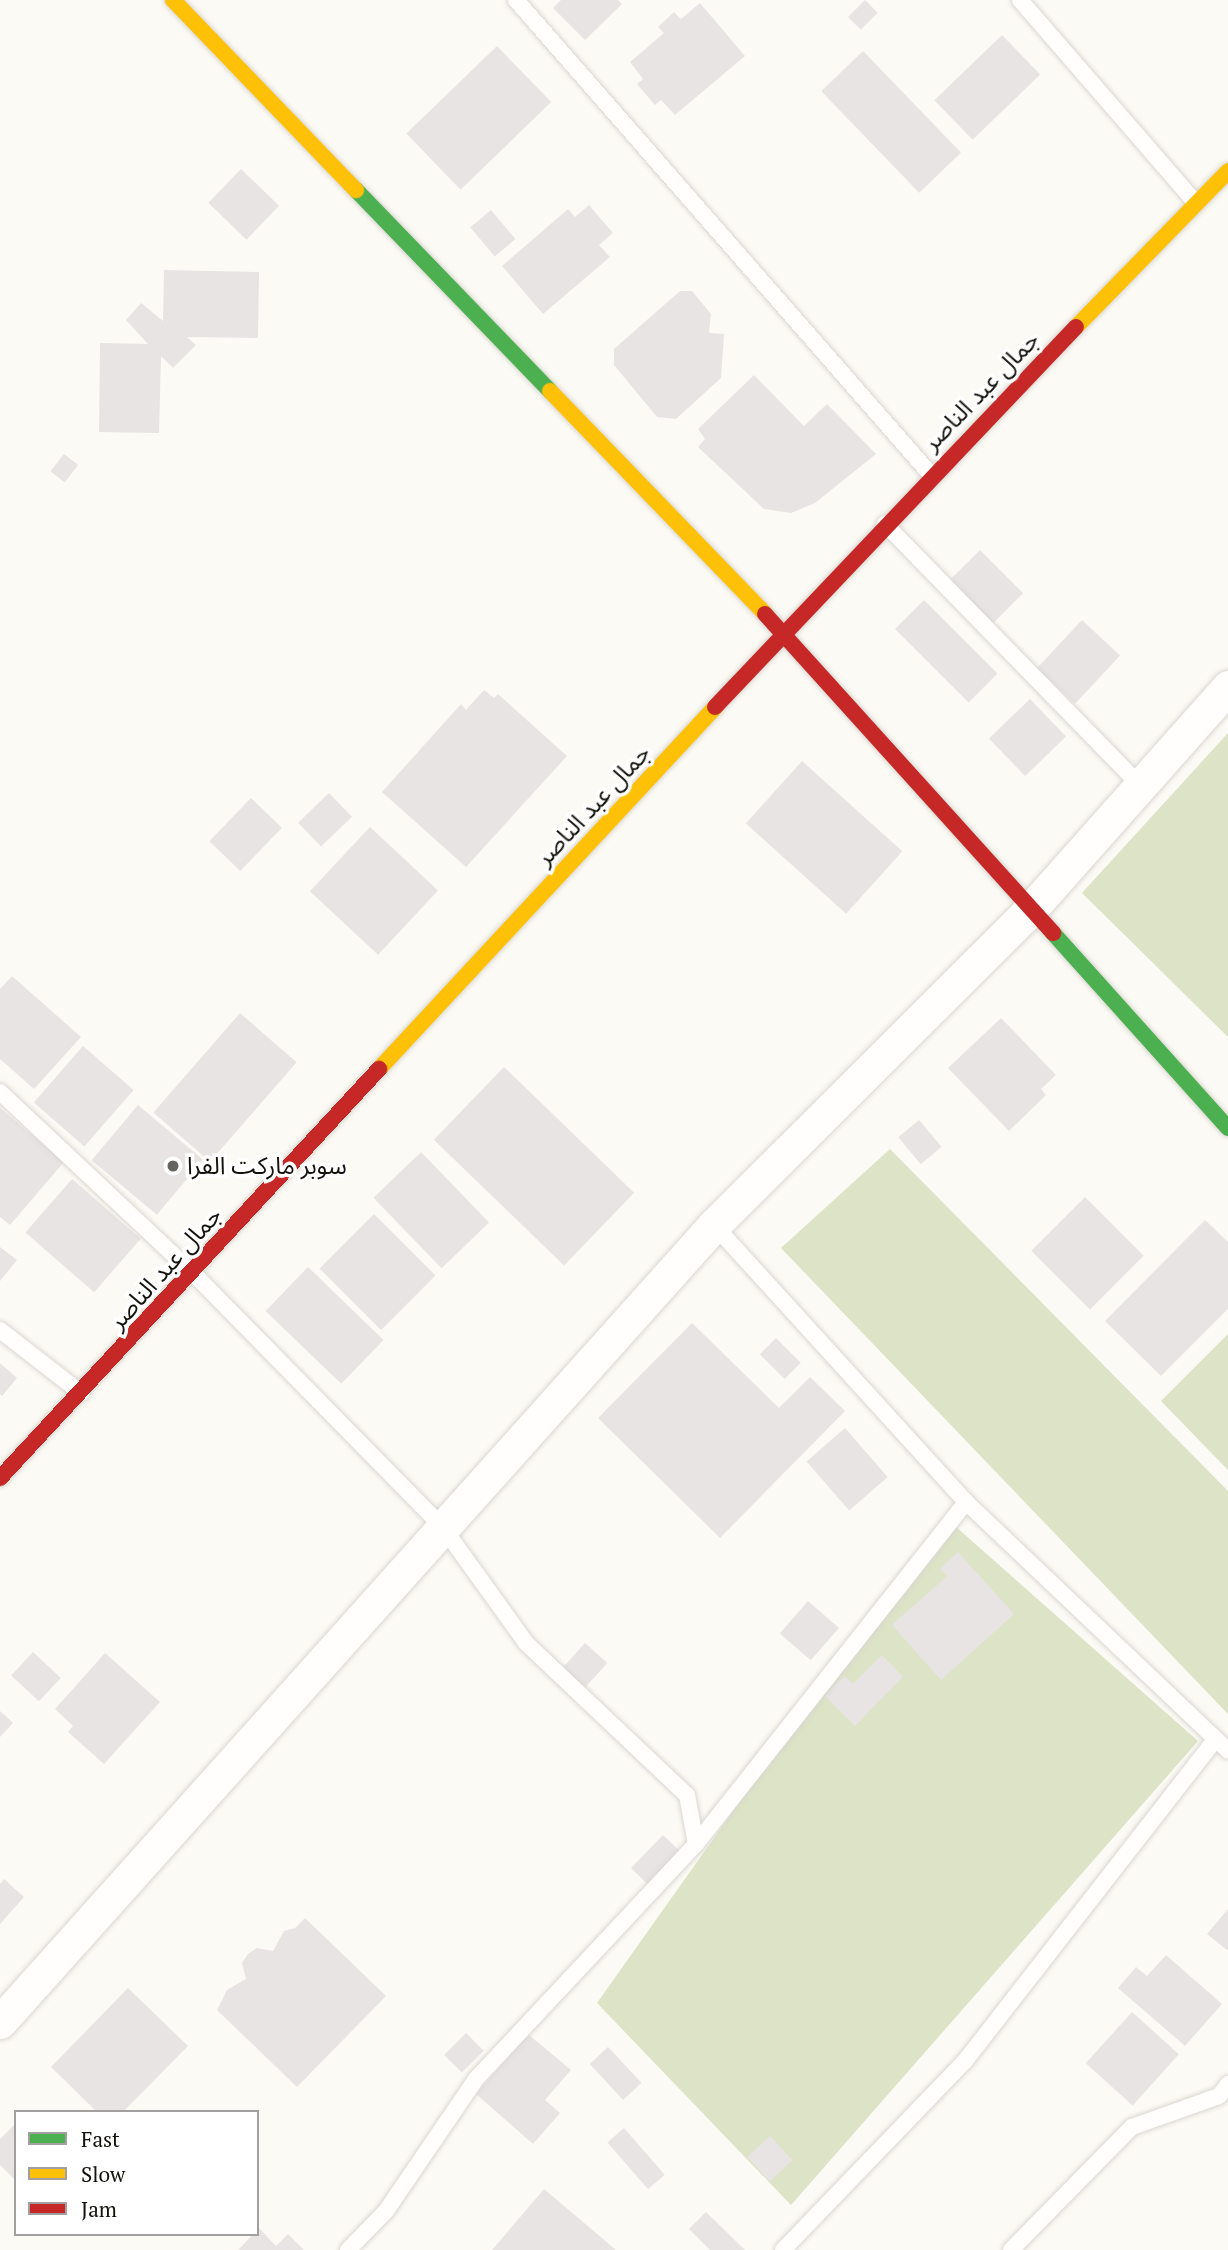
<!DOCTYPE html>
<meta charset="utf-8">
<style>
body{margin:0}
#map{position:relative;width:1228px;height:2250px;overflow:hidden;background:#fcfaf4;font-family:"PT Serif","Noto Sans Arabic",serif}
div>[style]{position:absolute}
.green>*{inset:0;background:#dce3c6}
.building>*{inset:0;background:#e8e4e4;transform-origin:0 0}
.roads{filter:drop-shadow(0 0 2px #d9d7d1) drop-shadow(0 0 2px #d9d7d1)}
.lane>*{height:16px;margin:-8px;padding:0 8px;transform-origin:8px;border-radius:8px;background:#fffefd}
.street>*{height:33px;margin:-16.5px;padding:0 16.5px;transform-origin:16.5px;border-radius:16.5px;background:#fffefd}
.fast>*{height:16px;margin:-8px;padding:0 8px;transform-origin:8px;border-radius:8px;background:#4caf50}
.slow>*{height:16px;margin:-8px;padding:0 8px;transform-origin:8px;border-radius:8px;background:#ffc107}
.jam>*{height:16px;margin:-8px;padding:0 8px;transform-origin:8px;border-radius:8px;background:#c62828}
.dots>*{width:19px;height:19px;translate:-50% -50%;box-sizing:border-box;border:4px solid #fff;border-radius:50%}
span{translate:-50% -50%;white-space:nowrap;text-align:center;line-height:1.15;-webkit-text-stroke:7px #fff;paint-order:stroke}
.street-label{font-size:24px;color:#14120c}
.poi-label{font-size:24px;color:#14120c}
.left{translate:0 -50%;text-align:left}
.legend{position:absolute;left:14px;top:2110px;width:245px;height:126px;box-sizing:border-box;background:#fff;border:2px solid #a1a09e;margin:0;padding:9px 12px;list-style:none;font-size:21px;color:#14120c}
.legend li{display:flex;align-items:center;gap:14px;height:35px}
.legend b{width:35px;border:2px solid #a1a09e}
</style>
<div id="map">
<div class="green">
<i style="clip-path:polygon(1228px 733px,1228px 1037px,1082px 893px)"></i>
<i style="clip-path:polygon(890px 1149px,1228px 1491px,1228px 1714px,781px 1248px)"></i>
<i style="clip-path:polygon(1228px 1334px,1228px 1470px,1161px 1401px)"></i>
<i style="clip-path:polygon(955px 1526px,1198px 1741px,791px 2205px,597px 2003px,770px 1759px)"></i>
</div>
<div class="building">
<i style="clip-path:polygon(561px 0,618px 0,622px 4px,585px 40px,553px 8px)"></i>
<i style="left:865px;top:0;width:18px;height:24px;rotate:45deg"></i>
<i style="clip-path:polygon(700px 3px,745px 56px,675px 115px,661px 100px,655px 105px,637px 84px,643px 79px,630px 62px,664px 33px,658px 27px,674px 12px,681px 19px)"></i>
<i style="left:1002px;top:35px;width:55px;height:94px;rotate:46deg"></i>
<i style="left:497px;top:46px;width:78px;height:126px;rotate:46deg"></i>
<i style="left:863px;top:51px;width:141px;height:58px;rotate:46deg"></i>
<i style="left:241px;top:169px;width:53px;height:47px;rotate:44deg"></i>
<i style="clip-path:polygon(589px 205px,613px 233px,599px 245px,610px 257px,543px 314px,502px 266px,568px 209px,575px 217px)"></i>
<i style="left:491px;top:210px;width:38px;height:27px;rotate:50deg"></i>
<i style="clip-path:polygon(164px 270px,259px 272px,258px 338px,187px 337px,196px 345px,173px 368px,161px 356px,159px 433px,99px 432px,100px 343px,148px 344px,126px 320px,141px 303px,163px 321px)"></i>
<i style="clip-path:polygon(680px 291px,692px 291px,711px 314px,709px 333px,724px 334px,721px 378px,676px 419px,657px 417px,614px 365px,614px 349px)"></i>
<i style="clip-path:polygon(754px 375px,804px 426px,827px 404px,876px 454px,815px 503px,791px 513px,764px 509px,698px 447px,705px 439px,698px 429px)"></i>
<i style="left:64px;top:454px;width:18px;height:22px;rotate:38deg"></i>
<i style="left:980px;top:550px;width:61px;height:45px;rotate:45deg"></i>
<i style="left:924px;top:600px;width:104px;height:41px;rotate:45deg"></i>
<i style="left:1082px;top:620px;width:52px;height:66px;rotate:43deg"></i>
<i style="clip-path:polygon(484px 690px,494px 698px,498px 694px,567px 756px,466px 867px,382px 792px,461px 704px,466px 710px)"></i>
<i style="left:1030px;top:699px;width:52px;height:57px;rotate:46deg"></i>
<i style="left:802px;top:761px;width:135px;height:84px;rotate:42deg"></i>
<i style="left:329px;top:793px;width:33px;height:43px;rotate:46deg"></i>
<i style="left:251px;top:798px;width:43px;height:60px;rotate:44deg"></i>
<i style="left:370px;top:827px;width:93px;height:88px;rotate:43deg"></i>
<i style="clip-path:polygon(12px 976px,81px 1037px,34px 1089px,0 1059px,0 989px)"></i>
<i style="left:240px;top:1013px;width:75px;height:132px;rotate:41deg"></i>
<i style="clip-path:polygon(1001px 1018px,1056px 1075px,1041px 1089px,1046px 1095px,1009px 1131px,948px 1068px)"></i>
<i style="left:83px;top:1046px;width:67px;height:75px;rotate:41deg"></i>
<i style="left:504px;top:1067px;width:181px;height:101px;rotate:44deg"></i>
<i style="left:138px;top:1105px;width:85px;height:72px;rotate:40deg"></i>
<i style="clip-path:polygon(0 1108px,64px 1162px,10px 1225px,0 1217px)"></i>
<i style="left:919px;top:1120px;width:35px;height:27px;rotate:50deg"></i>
<i style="left:421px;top:1152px;width:98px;height:66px;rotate:46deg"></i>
<i style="left:72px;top:1179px;width:91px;height:71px;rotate:41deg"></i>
<i style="left:1085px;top:1197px;width:83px;height:76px;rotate:45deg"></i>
<i style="left:374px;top:1214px;width:87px;height:77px;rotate:45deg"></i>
<i style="clip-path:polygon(1205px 1220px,1228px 1242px,1228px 1309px,1161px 1376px,1105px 1321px)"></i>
<i style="clip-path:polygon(0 1247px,17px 1260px,0 1281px)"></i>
<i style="left:308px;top:1267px;width:105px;height:61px;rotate:44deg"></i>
<i style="clip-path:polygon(692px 1323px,779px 1408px,810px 1377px,845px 1411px,720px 1538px,598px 1418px)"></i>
<i style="left:776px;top:1338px;width:35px;height:23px;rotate:45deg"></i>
<i style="clip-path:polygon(0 1363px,17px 1378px,2px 1396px,0 1394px)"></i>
<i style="left:845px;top:1428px;width:65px;height:51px;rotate:49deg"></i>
<i style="clip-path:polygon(958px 1552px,1014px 1614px,941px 1680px,892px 1625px,947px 1576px,940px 1569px)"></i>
<i style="left:808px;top:1601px;width:41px;height:43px;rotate:41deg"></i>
<i style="left:585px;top:1643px;width:30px;height:33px;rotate:42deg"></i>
<i style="left:33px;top:1652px;width:38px;height:32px;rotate:43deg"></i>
<i style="clip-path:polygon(105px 1653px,160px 1702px,104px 1764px,68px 1732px,73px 1726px,55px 1709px)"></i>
<i style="clip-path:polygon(882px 1655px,903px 1677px,855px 1726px,825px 1696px,844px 1676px,853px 1684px)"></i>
<i style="clip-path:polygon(0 1711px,13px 1723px,0 1737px)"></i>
<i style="left:663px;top:1835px;width:30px;height:46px;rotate:44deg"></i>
<i style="clip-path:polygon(4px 1879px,24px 1897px,0 1924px,0 1884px)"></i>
<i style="clip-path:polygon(1228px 1909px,1228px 1949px,1227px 1950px,1207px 1934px)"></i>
<i style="clip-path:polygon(305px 1918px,386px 1996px,297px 2087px,217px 2010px,227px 1990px,246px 1979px,242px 1963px,248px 1954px,257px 1948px,273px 1951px,284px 1931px,295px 1928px)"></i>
<i style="clip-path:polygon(1166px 1955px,1222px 2004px,1185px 2046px,1118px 1988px,1136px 1967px,1147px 1976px)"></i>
<i style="clip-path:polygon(128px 1988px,188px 2046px,123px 2112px,97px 2112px,51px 2067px)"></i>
<i style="left:1132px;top:2012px;width:63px;height:69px;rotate:42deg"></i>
<i style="left:466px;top:2033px;width:25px;height:31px;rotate:45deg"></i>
<i style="clip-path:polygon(528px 2034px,571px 2070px,545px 2100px,560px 2113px,533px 2144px,476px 2094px)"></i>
<i style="left:608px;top:2047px;width:49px;height:25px;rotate:47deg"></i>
<i style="clip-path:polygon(14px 2125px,16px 2127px,14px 2179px,0 2165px,0 2139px)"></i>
<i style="left:624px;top:2128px;width:62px;height:22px;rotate:49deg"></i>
<i style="left:770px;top:2136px;width:33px;height:31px;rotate:47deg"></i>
<i style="clip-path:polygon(544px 2189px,616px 2250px,492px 2250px)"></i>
<i style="clip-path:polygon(706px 2212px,745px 2250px,710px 2250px,689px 2229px)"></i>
<i style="clip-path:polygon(259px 2228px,276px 2246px,288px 2234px,304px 2250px,238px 2250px)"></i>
</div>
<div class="roads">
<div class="lane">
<i style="left:516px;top:0;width:632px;rotate:48.85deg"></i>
<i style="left:1020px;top:0;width:269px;rotate:49.1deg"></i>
<i style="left:885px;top:524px;width:365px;rotate:45.7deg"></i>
<i style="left:0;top:1092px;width:263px;rotate:43.2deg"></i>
<i style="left:192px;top:1272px;width:356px;rotate:45.5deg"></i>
<i style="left:442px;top:1526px;width:144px;rotate:54.3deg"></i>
<i style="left:526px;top:1643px;width:221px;rotate:43.4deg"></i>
<i style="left:687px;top:1795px;width:50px;rotate:79.6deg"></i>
<i style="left:696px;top:1844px;width:436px;rotate:-51.7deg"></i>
<i style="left:714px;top:1225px;width:374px;rotate:47.7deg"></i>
<i style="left:966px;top:1502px;width:361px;rotate:43.5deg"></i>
<i style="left:0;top:1330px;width:103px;rotate:37.9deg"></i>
<i style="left:348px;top:2250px;width:54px;rotate:-45.7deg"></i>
<i style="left:386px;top:2211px;width:160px;rotate:-55.7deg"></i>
<i style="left:476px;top:2079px;width:322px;rotate:-46.9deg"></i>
<i style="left:783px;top:2250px;width:262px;rotate:-46.1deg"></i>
<i style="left:965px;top:2061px;width:408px;rotate:-52.1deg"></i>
<i style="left:1011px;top:2250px;width:173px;rotate:-45.5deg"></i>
<i style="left:1132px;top:2127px;width:92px;rotate:-19.6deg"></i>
<i style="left:1219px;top:2096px;width:15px;rotate:-53deg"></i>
</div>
<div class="street">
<i style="left:0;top:2022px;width:1070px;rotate:-48.14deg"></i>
<i style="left:714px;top:1225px;width:448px;rotate:-44.9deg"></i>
<i style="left:1031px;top:909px;width:297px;rotate:-48.4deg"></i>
</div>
<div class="fast">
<i style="left:356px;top:190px;width:279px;rotate:46deg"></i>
<i style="left:1053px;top:933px;width:262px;rotate:48.1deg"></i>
</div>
<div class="slow">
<i style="left:173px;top:0;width:264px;rotate:46.1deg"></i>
<i style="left:1076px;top:327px;width:218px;rotate:-45.7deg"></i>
<i style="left:550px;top:391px;width:310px;rotate:46deg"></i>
<i style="left:379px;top:1069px;width:494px;rotate:-47.1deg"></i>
</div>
<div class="jam">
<i style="left:765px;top:614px;width:430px;rotate:47.9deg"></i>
<i style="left:715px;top:707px;width:524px;rotate:-46.47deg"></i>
<i style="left:0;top:1478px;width:558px;rotate:-47.18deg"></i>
</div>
</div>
<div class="dots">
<i style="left:173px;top:1166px;background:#65635d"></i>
</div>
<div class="street-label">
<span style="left:981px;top:391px;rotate:-46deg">جمال عبد الناصر</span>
<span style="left:593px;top:805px;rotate:-47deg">جمال عبد الناصر</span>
<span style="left:165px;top:1268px;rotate:-48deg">جمال عبد الناصر</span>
</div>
<div class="poi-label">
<span class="left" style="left:187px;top:1166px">سوبر ماركت الفرا</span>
</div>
<ul class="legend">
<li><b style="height:9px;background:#4caf50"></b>Fast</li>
<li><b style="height:9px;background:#ffc107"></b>Slow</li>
<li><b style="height:9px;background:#c62828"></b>Jam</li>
</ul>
</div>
